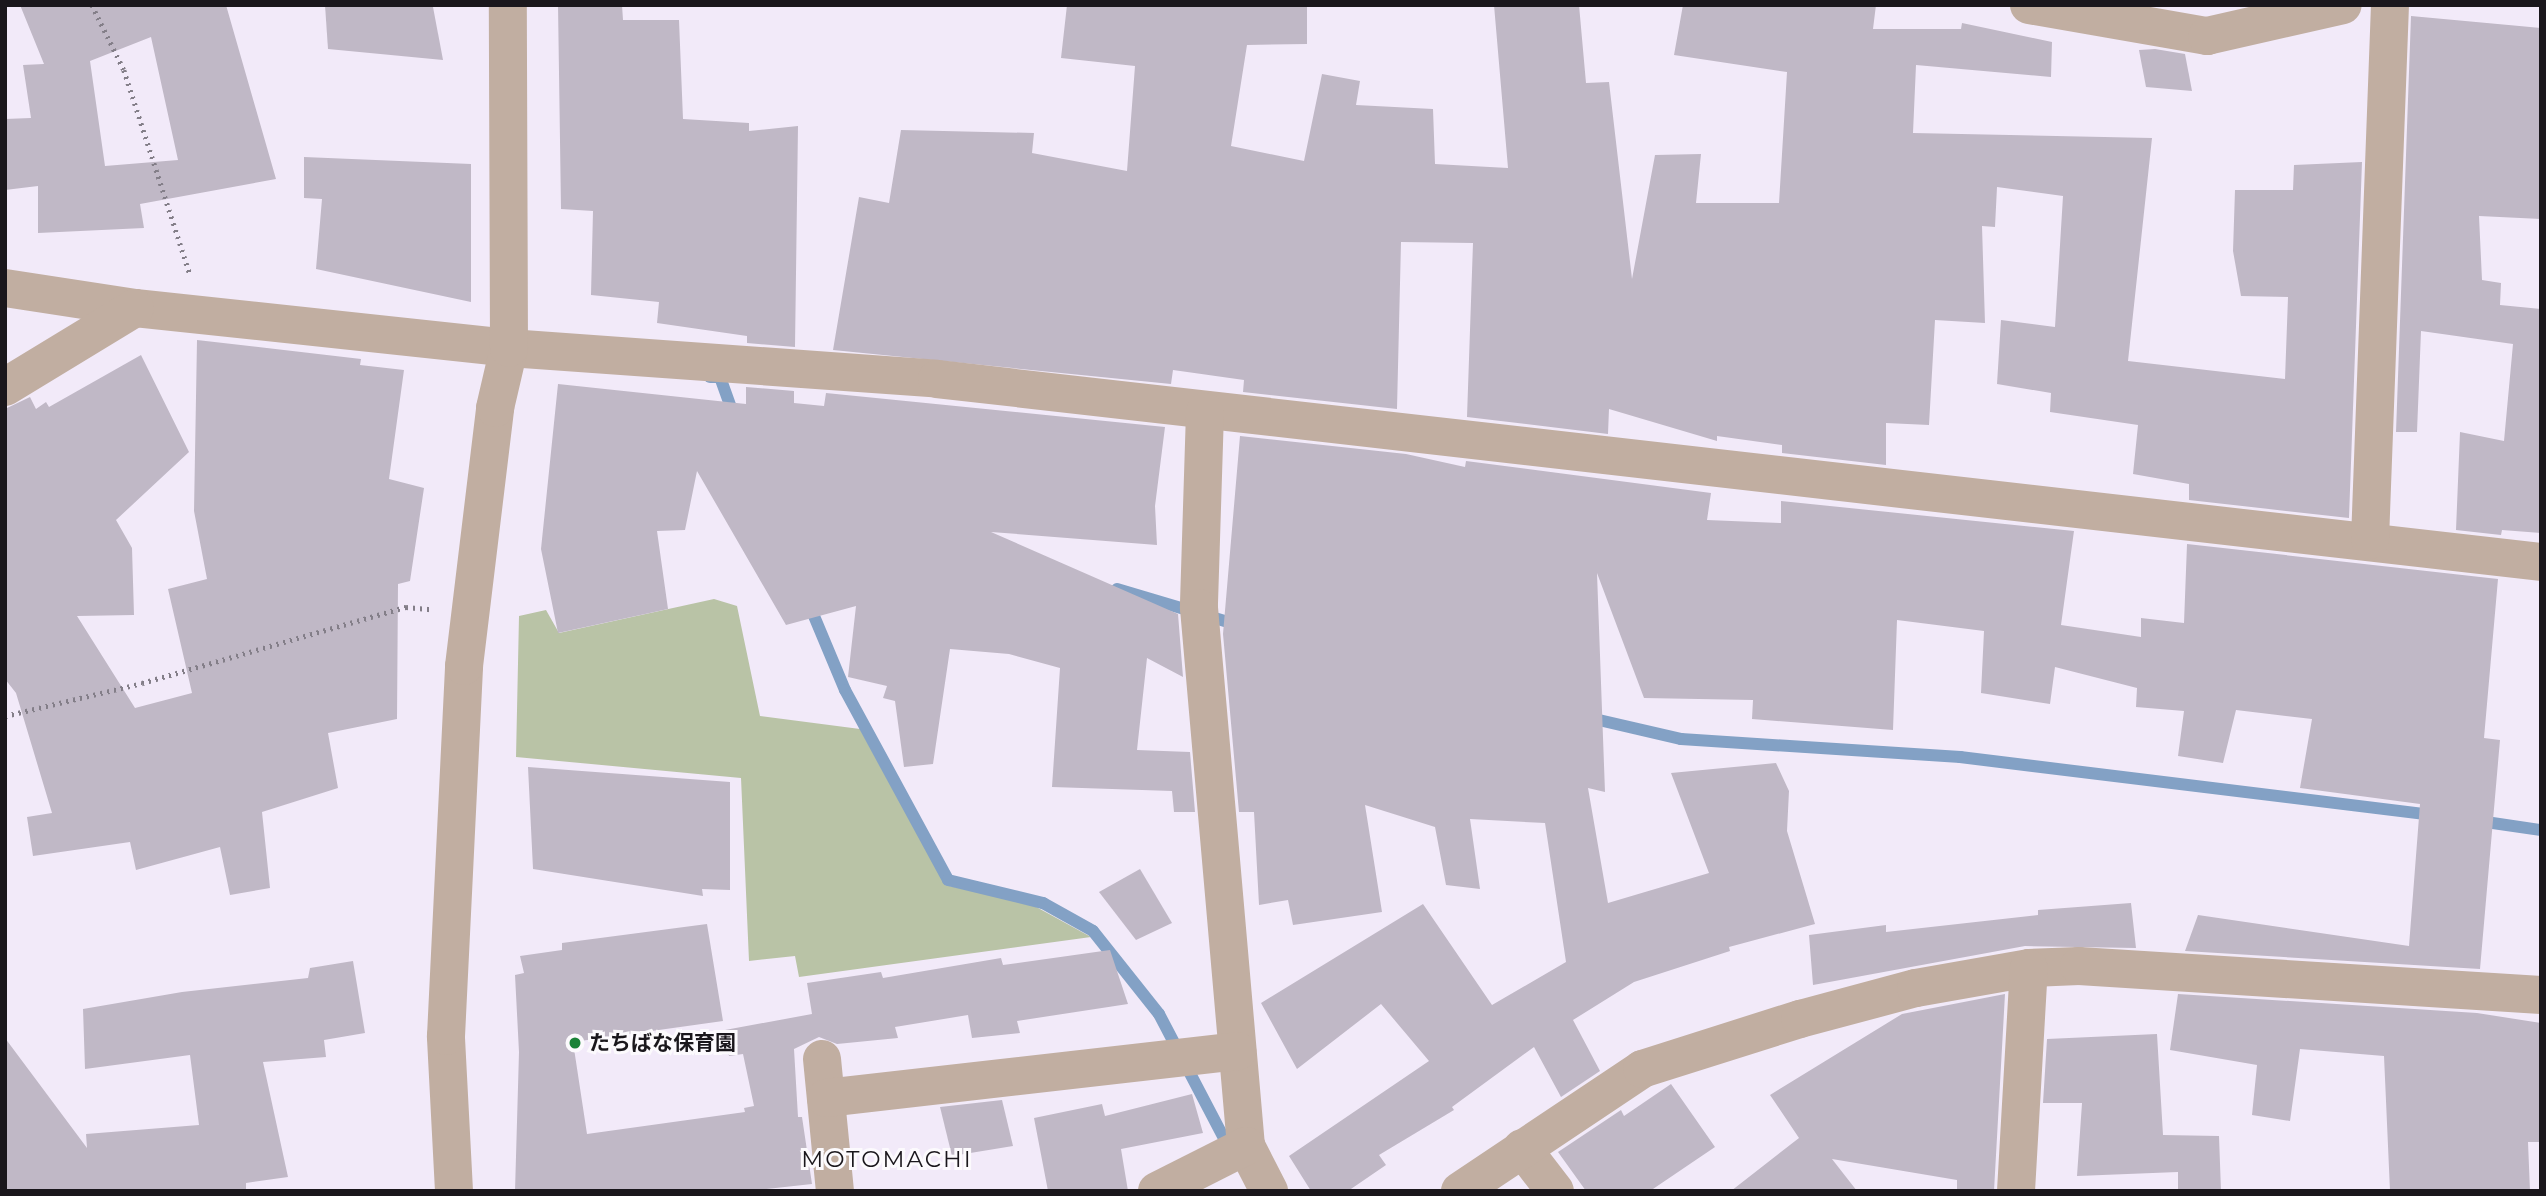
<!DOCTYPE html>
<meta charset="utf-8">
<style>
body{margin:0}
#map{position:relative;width:2546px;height:1196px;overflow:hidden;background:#f2eaf9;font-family:Montserrat,"Noto Sans JP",sans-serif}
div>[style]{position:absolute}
.green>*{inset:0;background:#b9c3a6}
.stream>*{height:12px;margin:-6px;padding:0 6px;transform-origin:6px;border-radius:6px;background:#83a1c5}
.building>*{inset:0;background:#c0b8c6}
.path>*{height:4.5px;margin-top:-2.25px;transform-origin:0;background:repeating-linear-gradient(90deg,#837e88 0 2px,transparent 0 7px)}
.street>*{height:38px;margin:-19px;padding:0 19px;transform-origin:19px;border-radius:19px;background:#c1aea1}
.dots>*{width:19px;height:19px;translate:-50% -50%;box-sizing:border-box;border:4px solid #fcfafd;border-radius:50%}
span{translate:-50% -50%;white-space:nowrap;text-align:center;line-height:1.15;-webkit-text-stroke:6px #fcfafd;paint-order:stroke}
.poi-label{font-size:21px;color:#1a171c;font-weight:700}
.left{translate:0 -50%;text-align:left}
.neighbourhood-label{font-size:23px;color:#1a171c;letter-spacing:2px}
.frame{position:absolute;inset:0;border:7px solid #1a171c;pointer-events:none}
</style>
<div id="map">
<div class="green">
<i style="clip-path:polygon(714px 599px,737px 606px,760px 716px,860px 729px,945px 885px,1029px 903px,1091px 937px,799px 977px,795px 956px,749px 961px,741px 778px,516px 757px,519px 616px,546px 610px,559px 633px)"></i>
</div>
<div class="stream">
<i style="left:710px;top:377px;width:10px"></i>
<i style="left:720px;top:377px;width:41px;rotate:70.3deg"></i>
<i style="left:1117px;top:589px;width:129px;rotate:16.6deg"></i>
<i style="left:809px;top:604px;width:93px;rotate:67.3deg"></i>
<i style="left:845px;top:690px;width:216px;rotate:61.5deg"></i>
<i style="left:948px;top:880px;width:98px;rotate:13.6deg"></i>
<i style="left:1043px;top:903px;width:57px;rotate:29.2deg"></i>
<i style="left:1093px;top:931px;width:106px;rotate:51.5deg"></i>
<i style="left:1159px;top:1014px;width:153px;rotate:62.4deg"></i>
<i style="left:1586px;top:717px;width:98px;rotate:13deg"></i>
<i style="left:1681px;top:739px;width:280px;rotate:3.7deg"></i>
<i style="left:1960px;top:757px;width:477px;rotate:7deg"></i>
<i style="left:2479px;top:821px;width:63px;rotate:8.3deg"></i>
</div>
<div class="building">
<i style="clip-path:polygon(evenodd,20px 5px,226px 5px,276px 179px,140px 204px,144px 228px,38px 233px,38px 186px,5px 190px,5px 119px,31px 118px,23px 65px,44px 64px,20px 5px,151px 37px,178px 160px,105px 166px,90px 61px,151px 37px)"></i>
<i style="clip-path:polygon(325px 5px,433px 7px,443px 60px,328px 49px)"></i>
<i style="clip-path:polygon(558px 5px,622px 5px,623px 20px,679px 20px,683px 119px,749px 123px,749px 131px,798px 126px,795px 347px,747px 343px,747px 336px,657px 323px,659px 302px,591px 295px,593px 211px,561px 209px)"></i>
<i style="clip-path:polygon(1067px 5px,1307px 5px,1307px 44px,1247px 45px,1231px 146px,1304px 161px,1322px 74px,1360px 81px,1356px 105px,1433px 109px,1435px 164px,1508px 168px,1494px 5px,1579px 5px,1586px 83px,1609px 82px,1632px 279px,1655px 155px,1701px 154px,1696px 203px,1779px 203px,1787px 72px,1674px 55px,1683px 5px,1876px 5px,1873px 29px,1961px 29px,1962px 23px,2052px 42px,2051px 77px,1916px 65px,1913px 133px,2152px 138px,2128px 361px,2285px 379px,2288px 297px,2241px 296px,2233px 251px,2235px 190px,2293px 190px,2294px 165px,2362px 162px,2349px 518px,2189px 500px,2189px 484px,2133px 474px,2138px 425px,2050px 412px,2051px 393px,1997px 384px,2001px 320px,2055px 327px,2063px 196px,1997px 187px,1995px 227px,1982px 226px,1985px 323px,1935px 320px,1929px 425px,1886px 423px,1886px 465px,1782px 453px,1782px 445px,1717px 436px,1717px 441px,1609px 409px,1608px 434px,1467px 417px,1473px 243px,1401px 242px,1397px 409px,1243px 392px,1244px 380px,1173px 370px,1171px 384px,833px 350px,859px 197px,889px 203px,901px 130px,1034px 133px,1032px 153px,1127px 171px,1135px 66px,1061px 58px)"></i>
<i style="clip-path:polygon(2411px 16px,2541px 28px,2541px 219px,2479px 216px,2482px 280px,2501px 283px,2500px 305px,2541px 309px,2541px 533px,2502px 530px,2501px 535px,2456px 530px,2460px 432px,2504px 441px,2513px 344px,2421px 331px,2417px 432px,2396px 432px)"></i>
<i style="clip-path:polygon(2155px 49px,2185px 54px,2192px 91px,2146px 87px,2139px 50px)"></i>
<i style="clip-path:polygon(304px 157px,471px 164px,471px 302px,316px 269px,322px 199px,304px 198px)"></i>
<i style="clip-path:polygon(197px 340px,361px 359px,360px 365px,404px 370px,389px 479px,424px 488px,410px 581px,398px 584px,397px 719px,328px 733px,338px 788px,262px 812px,270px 888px,230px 895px,220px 847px,136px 870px,130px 842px,33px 856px,27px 817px,52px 813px,16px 693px,5px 679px,5px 409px,30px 397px,36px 409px,46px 402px,49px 407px,141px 355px,189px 452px,116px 520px,132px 548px,134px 615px,77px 616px,135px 708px,192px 693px,168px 589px,207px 579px,194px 511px)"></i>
<i style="clip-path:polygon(558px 384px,746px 404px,746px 387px,794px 391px,794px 403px,824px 406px,826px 393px,1165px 427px,1155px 506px,1157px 545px,991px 532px,1178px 614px,1183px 677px,1147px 658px,1137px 750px,1190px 752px,1195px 812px,1174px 812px,1172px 791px,1052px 787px,1060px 668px,1009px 654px,950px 649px,933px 764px,904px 767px,895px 701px,883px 698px,887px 686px,848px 677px,856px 606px,786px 625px,697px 471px,685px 530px,657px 531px,668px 609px,558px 633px,541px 549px)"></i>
<i style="clip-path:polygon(1240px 436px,1406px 454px,1465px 467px,1466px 461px,1711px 493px,1707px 520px,1781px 523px,1781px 501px,2074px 531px,2061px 625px,2141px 637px,2141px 618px,2184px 623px,2187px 544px,2498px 579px,2484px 738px,2500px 740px,2480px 969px,2185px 951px,2198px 915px,2409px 946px,2420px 804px,2300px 788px,2312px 719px,2236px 710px,2223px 763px,2178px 756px,2184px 711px,2136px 707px,2137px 688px,2055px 667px,2050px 704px,1981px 693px,1984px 631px,1897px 620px,1893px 730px,1752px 719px,1753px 700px,1644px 698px,1597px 573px,1605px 792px,1588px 788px,1608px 903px,1709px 873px,1671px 773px,1776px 763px,1789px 791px,1787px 831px,1815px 924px,1729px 947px,1730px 951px,1634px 982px,1573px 1020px,1600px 1071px,1561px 1097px,1534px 1047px,1452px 1107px,1454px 1110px,1379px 1155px,1386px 1165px,1348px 1191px,1311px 1191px,1289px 1156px,1429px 1061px,1381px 1004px,1297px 1069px,1261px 1003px,1423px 904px,1492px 1005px,1566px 962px,1545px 823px,1470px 819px,1480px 889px,1446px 885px,1435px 827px,1365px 805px,1382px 912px,1293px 925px,1288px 900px,1259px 905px,1254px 812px,1239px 812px,1223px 634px)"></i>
<i style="clip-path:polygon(528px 767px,730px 782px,730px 890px,702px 889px,703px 896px,533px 869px)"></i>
<i style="clip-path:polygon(1140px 869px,1172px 923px,1136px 940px,1099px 892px)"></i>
<i style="clip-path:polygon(2131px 903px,2136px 948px,2025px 946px,1813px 985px,1809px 935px,1886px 925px,1886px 932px,2038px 915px,2038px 910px)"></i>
<i style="clip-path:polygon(707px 924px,723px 1021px,573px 1042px,587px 1134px,745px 1112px,744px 1108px,754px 1106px,743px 1054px,729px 1056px,725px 1030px,812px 1014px,807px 983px,881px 972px,883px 978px,1001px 958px,1003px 965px,1110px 950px,1128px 1004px,1017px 1021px,1020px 1033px,972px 1038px,968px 1015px,895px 1027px,898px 1038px,837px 1044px,819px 1037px,794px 1049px,798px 1117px,802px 1117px,812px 1184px,748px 1191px,515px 1191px,519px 1052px,515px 975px,524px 973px,520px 956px,562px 950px,562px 943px)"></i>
<i style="clip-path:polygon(353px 961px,365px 1033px,324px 1040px,326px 1057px,263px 1062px,288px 1177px,246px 1183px,246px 1191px,5px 1191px,5px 1038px,87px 1148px,86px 1134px,199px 1125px,190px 1055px,85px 1069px,83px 1009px,182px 992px,308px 978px,310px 968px)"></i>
<i style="clip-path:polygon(2005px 994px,1994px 1191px,1957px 1191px,1957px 1180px,1832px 1159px,1857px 1191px,1731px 1191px,1799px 1138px,1770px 1095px,1902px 1014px)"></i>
<i style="clip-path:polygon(2178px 994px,2477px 1013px,2541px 1023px,2541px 1142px,2528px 1142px,2530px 1191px,2390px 1191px,2384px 1056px,2300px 1049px,2290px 1121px,2252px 1115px,2257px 1065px,2170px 1050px)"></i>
<i style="clip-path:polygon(2157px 1034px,2163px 1135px,2219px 1136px,2221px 1191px,2178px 1191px,2178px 1172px,2077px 1176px,2082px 1103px,2043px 1103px,2047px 1039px)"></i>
<i style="clip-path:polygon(1671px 1084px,1715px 1147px,1650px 1191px,1586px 1191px,1558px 1152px,1621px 1110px,1624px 1116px)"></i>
<i style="clip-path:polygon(1192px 1094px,1203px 1133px,1121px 1149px,1128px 1191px,1048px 1191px,1034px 1118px,1102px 1104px,1105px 1116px)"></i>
<i style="clip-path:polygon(1002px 1100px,1013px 1146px,952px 1156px,940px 1107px)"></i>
</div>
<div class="path">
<i style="left:92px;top:5px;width:72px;rotate:63.8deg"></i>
<i style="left:124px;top:70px;width:214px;rotate:72.1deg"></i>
<i style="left:5px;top:716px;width:141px;rotate:-13.5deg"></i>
<i style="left:142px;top:683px;width:275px;rotate:-16.1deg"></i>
<i style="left:406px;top:607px;width:25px;rotate:5deg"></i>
</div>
<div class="street">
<i style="left:2029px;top:5px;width:181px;rotate:9.9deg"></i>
<i style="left:2207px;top:36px;width:139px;rotate:-12.8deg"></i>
<i style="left:5px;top:288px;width:132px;rotate:8.7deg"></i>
<i style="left:135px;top:308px;width:376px;rotate:6.1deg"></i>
<i style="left:509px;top:348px;width:429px;rotate:4.1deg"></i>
<i style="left:937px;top:379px;width:1614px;rotate:6.51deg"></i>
<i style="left:5px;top:387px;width:152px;rotate:-31.3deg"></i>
<i style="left:1205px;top:412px;width:196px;rotate:91.8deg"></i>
<i style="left:1199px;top:608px;width:540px;rotate:85.01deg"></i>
<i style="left:1246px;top:1146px;width:51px;rotate:62.9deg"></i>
<i style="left:2370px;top:540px;width:535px;rotate:-87.86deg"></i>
<i style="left:822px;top:1059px;width:133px;rotate:84.4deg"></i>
<i style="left:826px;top:1098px;width:414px;rotate:-6.5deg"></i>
<i style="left:1522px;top:1148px;width:54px;rotate:52.5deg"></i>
<i style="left:454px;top:1191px;width:155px;rotate:-93deg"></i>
<i style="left:446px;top:1036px;width:370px;rotate:-87.2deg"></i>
<i style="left:464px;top:666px;width:260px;rotate:-83.1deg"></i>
<i style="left:495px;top:408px;width:62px;rotate:-76.9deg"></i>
<i style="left:509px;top:348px;width:343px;rotate:-90.2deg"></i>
<i style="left:1157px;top:1191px;width:100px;rotate:-26.8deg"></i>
<i style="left:1460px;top:1191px;width:219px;rotate:-33.8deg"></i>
<i style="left:1642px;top:1069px;width:166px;rotate:-17.6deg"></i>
<i style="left:1800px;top:1019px;width:120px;rotate:-15deg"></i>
<i style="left:1916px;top:988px;width:115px;rotate:-10deg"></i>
<i style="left:2029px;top:968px;width:50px;rotate:-2.3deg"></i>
<i style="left:2079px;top:966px;width:463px;rotate:3.6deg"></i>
<i style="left:2016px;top:1191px;width:223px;rotate:-86.7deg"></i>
</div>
<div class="dots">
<i style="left:575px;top:1043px;background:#1a8237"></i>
</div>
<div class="poi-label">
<span class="left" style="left:589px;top:1043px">たちばな保育園</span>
</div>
<div class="neighbourhood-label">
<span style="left:887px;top:1159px">MOTOMACHI</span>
</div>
<div class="frame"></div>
</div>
